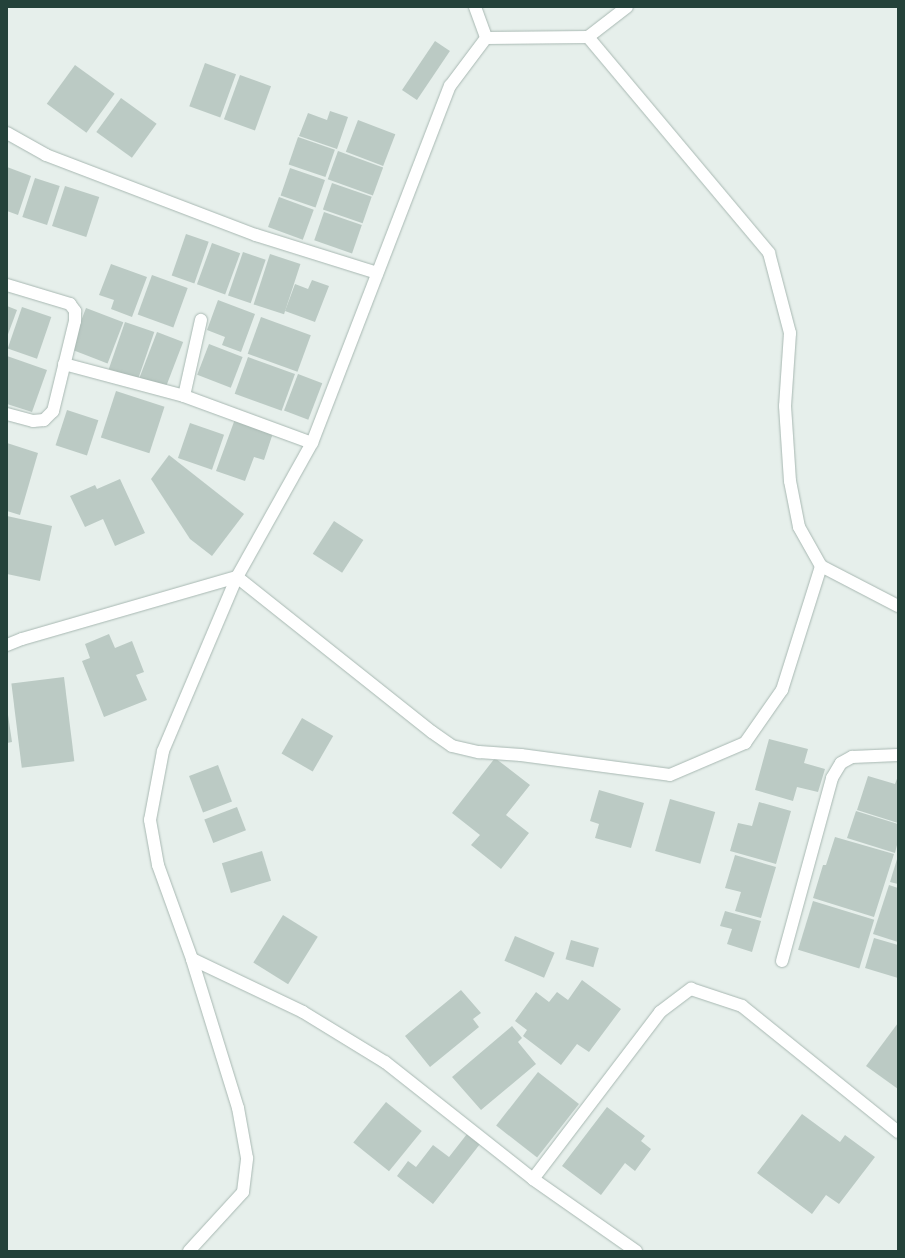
<!DOCTYPE html>
<style>
body{margin:0}
#map{position:relative;width:905px;height:1258px;overflow:hidden;background:#e6efeb;font-family:"PT Sans",sans-serif}
div>[style]{position:absolute}
.building>*{inset:0;background:#bbcac4;transform-origin:0 0}
.roads{filter:drop-shadow(0 0 1px #a8b8b2) drop-shadow(0 0 1px #a8b8b2)}
.minor>*{height:12px;margin:-6px;padding:0 6px;transform-origin:6px;border-radius:6px;background:#fff}
span{translate:-50% -50%;white-space:nowrap;text-align:center;line-height:1.15;-webkit-text-stroke:4px #f7fbf9;paint-order:stroke}
.frame{position:absolute;inset:0;border:8px solid #24423a;pointer-events:none}
</style>
<div id="map">
<div class="building">
<i style="left:435px;top:41px;width:18px;height:59px;rotate:34deg"></i>
<i style="left:205px;top:63px;width:33px;height:46px;rotate:20deg"></i>
<i style="left:75px;top:65px;width:49px;height:48px;rotate:36deg"></i>
<i style="left:240px;top:75px;width:33px;height:47px;rotate:20deg"></i>
<i style="left:121px;top:98px;width:44px;height:42px;rotate:36deg"></i>
<i style="clip-path:polygon(330px 111px,348px 117px,337px 149px,299px 136px,308px 113px,327px 120px)"></i>
<i style="left:358px;top:120px;width:40px;height:34px;rotate:21deg"></i>
<i style="left:298px;top:137px;width:39px;height:29px;rotate:19deg"></i>
<i style="left:338px;top:151px;width:48px;height:30px;rotate:20deg"></i>
<i style="clip-path:polygon(7px 167px,31px 176px,18px 215px,7px 211px)"></i>
<i style="left:290px;top:168px;width:37px;height:29px;rotate:19deg"></i>
<i style="left:35px;top:178px;width:26px;height:41px;rotate:18deg"></i>
<i style="left:332px;top:183px;width:42px;height:28px;rotate:19deg"></i>
<i style="left:65px;top:186px;width:36px;height:42px;rotate:18deg"></i>
<i style="left:279px;top:197px;width:37px;height:32px;rotate:20deg"></i>
<i style="left:324px;top:212px;width:40px;height:30px;rotate:19deg"></i>
<i style="left:186px;top:234px;width:24px;height:44px;rotate:19deg"></i>
<i style="left:212px;top:243px;width:30px;height:44px;rotate:20deg"></i>
<i style="left:243px;top:252px;width:24px;height:46px;rotate:19deg"></i>
<i style="left:270px;top:254px;width:32px;height:53px;rotate:18deg"></i>
<i style="clip-path:polygon(111px 264px,147px 277px,132px 317px,111px 309px,114px 300px,99px 295px)"></i>
<i style="left:152px;top:275px;width:38px;height:42px;rotate:20deg"></i>
<i style="clip-path:polygon(312px 280px,329px 286px,315px 322px,285px 311px,295px 284px,308px 289px)"></i>
<i style="clip-path:polygon(218px 300px,255px 314px,241px 352px,222px 345px,225px 337px,207px 330px)"></i>
<i style="clip-path:polygon(7px 306px,17px 310px,7px 337px)"></i>
<i style="left:22px;top:307px;width:31px;height:44px;rotate:19deg"></i>
<i style="left:86px;top:308px;width:40px;height:44px;rotate:21deg"></i>
<i style="left:261px;top:317px;width:53px;height:39px;rotate:20deg"></i>
<i style="left:125px;top:322px;width:31px;height:50px;rotate:19deg"></i>
<i style="left:157px;top:332px;width:28px;height:50px;rotate:21deg"></i>
<i style="left:209px;top:344px;width:36px;height:33px;rotate:21deg"></i>
<i style="clip-path:polygon(7px 356px,47px 370px,32px 412px,7px 404px)"></i>
<i style="left:248px;top:357px;width:50px;height:39px;rotate:20deg"></i>
<i style="left:298px;top:374px;width:26px;height:39px;rotate:21deg"></i>
<i style="left:116px;top:391px;width:51px;height:49px;rotate:18deg"></i>
<i style="left:67px;top:410px;width:33px;height:37px;rotate:18deg"></i>
<i style="clip-path:polygon(235px 419px,273px 433px,264px 460px,254px 457px,245px 481px,216px 471px)"></i>
<i style="left:190px;top:423px;width:36px;height:37px;rotate:19deg"></i>
<i style="clip-path:polygon(7px 443px,38px 453px,20px 515px,7px 511px)"></i>
<i style="clip-path:polygon(169px 455px,244px 514px,212px 556px,190px 539px,151px 479px)"></i>
<i style="clip-path:polygon(120px 479px,145px 533px,115px 546px,103px 519px,85px 527px,70px 496px,95px 485px,97px 489px)"></i>
<i style="clip-path:polygon(7px 516px,52px 526px,40px 581px,7px 574px)"></i>
<i style="left:334px;top:521px;width:35px;height:39px;rotate:33deg"></i>
<i style="clip-path:polygon(109px 634px,115px 648px,132px 641px,144px 672px,136px 675px,147px 700px,104px 717px,82px 661px,90px 658px,85px 644px)"></i>
<i style="left:64px;top:677px;width:85px;height:53px;rotate:83deg"></i>
<i style="clip-path:polygon(7px 708px,12px 742px,7px 743px)"></i>
<i style="left:302px;top:718px;width:36px;height:41px;rotate:30deg"></i>
<i style="clip-path:polygon(769px 739px,808px 749px,804px 763px,825px 769px,818px 792px,797px 787px,793px 801px,755px 790px)"></i>
<i style="clip-path:polygon(495px 758px,530px 785px,506px 815px,529px 833px,501px 869px,471px 845px,480px 835px,452px 813px)"></i>
<i style="left:218px;top:765px;width:39px;height:31px;rotate:69deg"></i>
<i style="clip-path:polygon(868px 776px,895px 784px,898px 776px,898px 823px,857px 810px)"></i>
<i style="clip-path:polygon(599px 790px,644px 803px,631px 848px,595px 838px,599px 824px,590px 821px)"></i>
<i style="left:670px;top:799px;width:47px;height:54px;rotate:16deg"></i>
<i style="clip-path:polygon(759px 802px,791px 811px,776px 864px,730px 851px,738px 823px,752px 826px)"></i>
<i style="left:237px;top:807px;width:25px;height:35px;rotate:69deg"></i>
<i style="clip-path:polygon(856px 811px,898px 824px,898px 841px,895px 853px,847px 838px)"></i>
<i style="clip-path:polygon(835px 837px,894px 854px,874px 917px,813px 898px,823px 865px,826px 865px)"></i>
<i style="left:262px;top:851px;width:31px;height:42px;rotate:73deg"></i>
<i style="clip-path:polygon(735px 855px,776px 867px,761px 918px,735px 911px,741px 892px,725px 888px)"></i>
<i style="clip-path:polygon(898px 856px,898px 884px,890px 882px)"></i>
<i style="clip-path:polygon(889px 885px,898px 888px,898px 942px,873px 934px)"></i>
<i style="left:813px;top:901px;width:64px;height:51px;rotate:17deg"></i>
<i style="clip-path:polygon(725px 911px,761px 921px,752px 952px,727px 944px,732px 929px,720px 926px)"></i>
<i style="left:283px;top:915px;width:41px;height:56px;rotate:32deg"></i>
<i style="left:515px;top:936px;width:43px;height:27px;rotate:23deg"></i>
<i style="clip-path:polygon(874px 938px,898px 945px,898px 978px,865px 968px)"></i>
<i style="left:571px;top:940px;width:29px;height:20px;rotate:16deg"></i>
<i style="clip-path:polygon(582px 980px,621px 1009px,589px 1052px,577px 1044px,561px 1065px,523px 1036px,527px 1030px,515px 1021px,536px 992px,549px 1002px,557px 992px,568px 1000px)"></i>
<i style="clip-path:polygon(461px 990px,481px 1013px,473px 1019px,479px 1027px,430px 1067px,405px 1036px)"></i>
<i style="clip-path:polygon(898px 1023px,898px 1089px,866px 1066px)"></i>
<i style="clip-path:polygon(512px 1026px,522px 1038px,518px 1042px,536px 1064px,481px 1110px,452px 1077px)"></i>
<i style="left:538px;top:1072px;width:52px;height:68px;rotate:38deg"></i>
<i style="left:386px;top:1102px;width:46px;height:52px;rotate:39deg"></i>
<i style="clip-path:polygon(607px 1107px,645px 1136px,641px 1141px,651px 1149px,635px 1171px,625px 1163px,601px 1195px,562px 1166px)"></i>
<i style="clip-path:polygon(802px 1114px,840px 1142px,845px 1135px,875px 1157px,839px 1204px,826px 1195px,812px 1214px,757px 1173px)"></i>
<i style="clip-path:polygon(467px 1134px,480px 1144px,433px 1204px,397px 1176px,408px 1161px,416px 1167px,433px 1145px,449px 1157px)"></i>
</div>
<div class="roads">
<div class="minor">
<i style="left:475px;top:7px;width:33px;rotate:70deg"></i>
<i style="left:588px;top:37px;width:282px;rotate:50deg"></i>
<i style="left:769px;top:253px;width:83px;rotate:75.3deg"></i>
<i style="left:790px;top:333px;width:73px;rotate:93.9deg"></i>
<i style="left:785px;top:406px;width:75px;rotate:86.2deg"></i>
<i style="left:790px;top:481px;width:47px;rotate:78.9deg"></i>
<i style="left:799px;top:527px;width:45px;rotate:60.6deg"></i>
<i style="left:821px;top:566px;width:87px;rotate:27.5deg"></i>
<i style="left:7px;top:133px;width:45px;rotate:29.4deg"></i>
<i style="left:46px;top:155px;width:225px;rotate:20.9deg"></i>
<i style="left:256px;top:235px;width:127px;rotate:17.4deg"></i>
<i style="left:7px;top:285px;width:66px;rotate:16.8deg"></i>
<i style="left:70px;top:304px;width:9px;rotate:54deg"></i>
<i style="left:75px;top:311px;width:10px;rotate:90deg"></i>
<i style="left:75px;top:321px;width:93px;rotate:103.7deg"></i>
<i style="left:53px;top:411px;width:13px;rotate:135deg"></i>
<i style="left:44px;top:420px;width:11px;rotate:175deg"></i>
<i style="left:33px;top:421px;width:27px;rotate:-165deg"></i>
<i style="left:64px;top:364px;width:124px;rotate:14.9deg"></i>
<i style="left:184px;top:396px;width:136px;rotate:20.2deg"></i>
<i style="left:184px;top:396px;width:78px;rotate:-77.4deg"></i>
<i style="left:237px;top:577px;width:249px;rotate:38.5deg"></i>
<i style="left:432px;top:732px;width:24px;rotate:35deg"></i>
<i style="left:452px;top:746px;width:28px;rotate:13deg"></i>
<i style="left:479px;top:752px;width:42px;rotate:4.1deg"></i>
<i style="left:521px;top:755px;width:150px;rotate:7.6deg"></i>
<i style="left:670px;top:775px;width:82px;rotate:-23.1deg"></i>
<i style="left:745px;top:743px;width:65px;rotate:-55.1deg"></i>
<i style="left:782px;top:690px;width:130px;rotate:-72.5deg"></i>
<i style="left:7px;top:645px;width:16px;rotate:-22deg"></i>
<i style="left:22px;top:639px;width:224px;rotate:-16.1deg"></i>
<i style="left:192px;top:959px;width:123px;rotate:25.5deg"></i>
<i style="left:303px;top:1012px;width:96px;rotate:31.4deg"></i>
<i style="left:385px;top:1062px;width:189px;rotate:38.3deg"></i>
<i style="left:533px;top:1179px;width:126px;rotate:35deg"></i>
<i style="left:782px;top:961px;width:190px;rotate:-74.7deg"></i>
<i style="left:832px;top:778px;width:17px;rotate:-59deg"></i>
<i style="left:841px;top:763px;width:13px;rotate:-29deg"></i>
<i style="left:852px;top:757px;width:46px;rotate:-2.5deg"></i>
<i style="left:533px;top:1179px;width:210px;rotate:-52.7deg"></i>
<i style="left:660px;top:1012px;width:39px;rotate:-37deg"></i>
<i style="left:691px;top:989px;width:54px;rotate:18.4deg"></i>
<i style="left:742px;top:1006px;width:201px;rotate:38.9deg"></i>
<i style="left:189px;top:1251px;width:80px;rotate:-47.5deg"></i>
<i style="left:243px;top:1192px;width:34px;rotate:-83deg"></i>
<i style="left:247px;top:1158px;width:51px;rotate:-100.2deg"></i>
<i style="left:238px;top:1108px;width:156px;rotate:-107.2deg"></i>
<i style="left:192px;top:959px;width:100px;rotate:-109.9deg"></i>
<i style="left:158px;top:865px;width:46px;rotate:-100.1deg"></i>
<i style="left:150px;top:820px;width:70px;rotate:-79.3deg"></i>
<i style="left:163px;top:751px;width:189px;rotate:-67deg"></i>
<i style="left:237px;top:577px;width:154px;rotate:-60.8deg"></i>
<i style="left:312px;top:443px;width:383px;rotate:-68.9deg"></i>
<i style="left:450px;top:86px;width:60px;rotate:-53.1deg"></i>
<i style="left:486px;top:38px;width:102px;rotate:-0.6deg"></i>
<i style="left:588px;top:37px;width:49px;rotate:-37.6deg"></i>
</div>
</div>
<div class="frame"></div>
</div>
